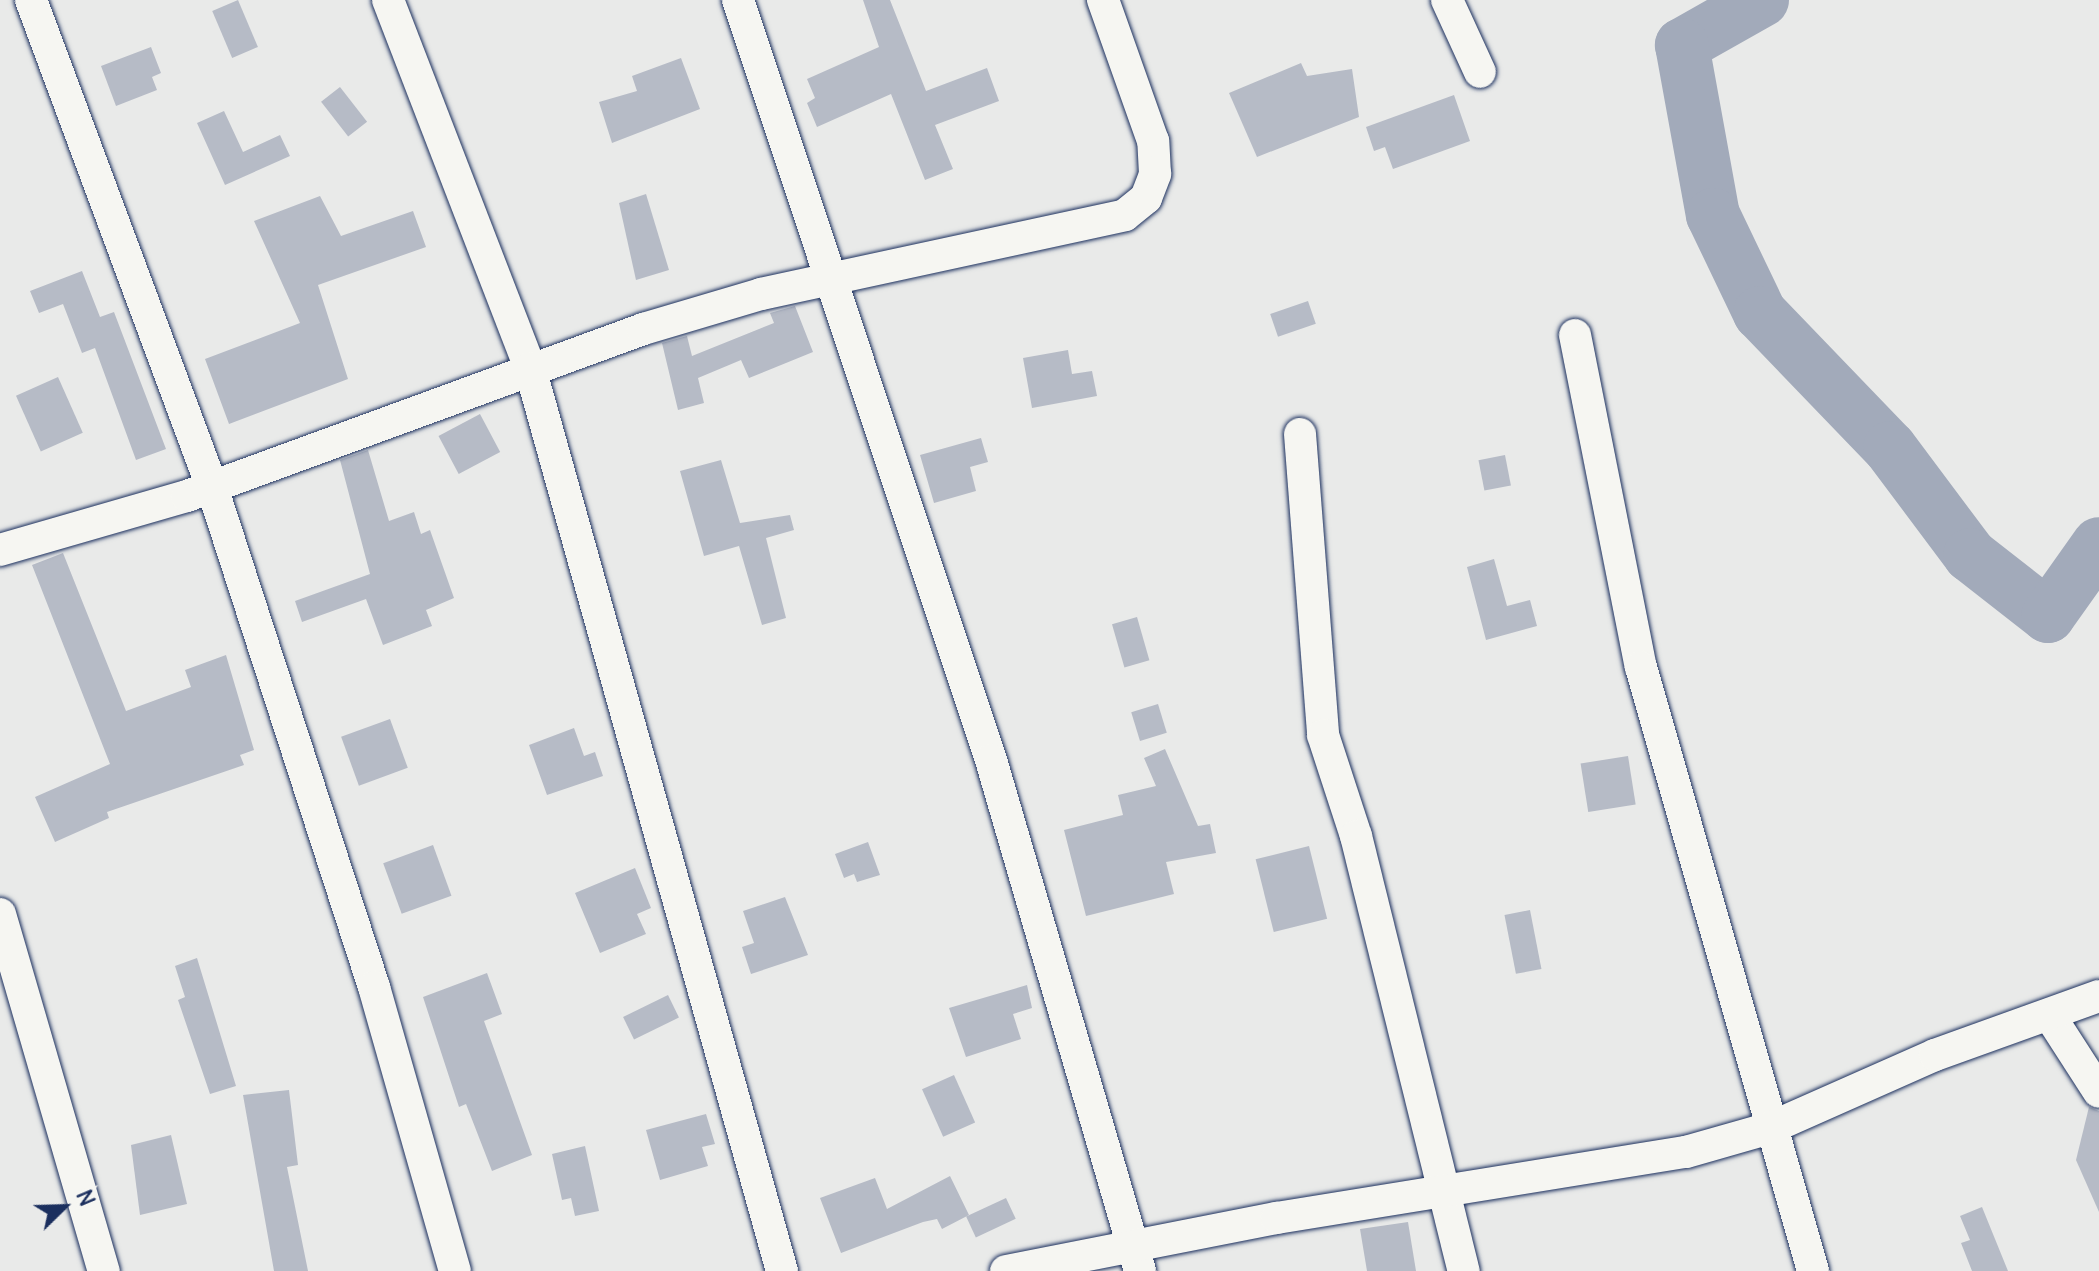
<!DOCTYPE html>
<style>
body{margin:0}
#map{position:relative;width:2099px;height:1271px;overflow:hidden;background:#e9eae9;font-family:Delius,sans-serif}
div>[style]{position:absolute}
.river>*{height:54px;margin:-27px;padding:0 27px;transform-origin:27px;border-radius:27px;background:#a2aaba}
.building>*{inset:0;background:#b6bbc6;transform-origin:0 0}
.roads{filter:drop-shadow(0 0 2px #1b2f5e) drop-shadow(0 0 2px #1b2f5e)}
.minor>*{height:32px;margin:-16px;padding:0 16px;transform-origin:16px;border-radius:16px;background:#f6f6f2}
span{translate:-50% -50%;white-space:nowrap;text-align:center;line-height:1.15;-webkit-text-stroke:6px #f6f6f2;paint-order:stroke}
.north{position:absolute;left:24px;top:1167px;width:80px;height:80px;-webkit-text-stroke:6px #f6f6f2;paint-order:stroke;rotate:67deg;font-size:22px;font-weight:700;line-height:32px;text-align:center;color:#1b2f5e}
.north::after{content:'';display:block;margin:auto;width:28px;height:36px;background:#1b2f5e;clip-path:polygon(50% 0,100% 100%,50% 72%,0 100%)}
</style>
<div id="map">
<div class="river">
<i style="left:1762px;top:0;width:92px;rotate:150.6deg"></i>
<i style="left:1682px;top:45px;width:173px;rotate:79.7deg"></i>
<i style="left:1713px;top:215px;width:109px;rotate:64.4deg"></i>
<i style="left:1760px;top:313px;width:187px;rotate:46.1deg"></i>
<i style="left:1890px;top:448px;width:134px;rotate:53.2deg"></i>
<i style="left:1970px;top:555px;width:99px;rotate:38deg"></i>
<i style="left:2048px;top:616px;width:88px;rotate:-54.7deg"></i>
</div>
<div class="building">
<i style="left:238px;top:0;width:51px;height:28px;rotate:67deg"></i>
<i style="clip-path:polygon(863px 0,890px 0,926px 91px,987px 68px,999px 101px,935px 125px,953px 169px,925px 180px,891px 94px,817px 127px,807px 103px,815px 98px,807px 79px,879px 47px)"></i>
<i style="clip-path:polygon(151px 47px,161px 73px,152px 77px,157px 90px,116px 106px,101px 66px)"></i>
<i style="clip-path:polygon(681px 58px,700px 109px,612px 143px,599px 102px,637px 91px,632px 76px)"></i>
<i style="clip-path:polygon(1301px 63px,1307px 76px,1352px 69px,1359px 117px,1257px 157px,1229px 93px)"></i>
<i style="left:340px;top:87px;width:44px;height:24px;rotate:52deg"></i>
<i style="clip-path:polygon(1454px 95px,1470px 141px,1393px 169px,1385px 147px,1374px 151px,1366px 127px)"></i>
<i style="clip-path:polygon(224px 111px,243px 152px,280px 135px,290px 156px,225px 185px,197px 123px)"></i>
<i style="clip-path:polygon(646px 194px,669px 270px,636px 280px,619px 203px)"></i>
<i style="clip-path:polygon(320px 196px,341px 236px,413px 211px,426px 247px,318px 285px,348px 379px,229px 424px,205px 359px,300px 323px,254px 221px)"></i>
<i style="clip-path:polygon(82px 271px,100px 317px,114px 312px,166px 449px,136px 460px,95px 348px,82px 353px,63px 304px,39px 313px,30px 291px)"></i>
<i style="left:1308px;top:301px;width:24px;height:40px;rotate:71deg"></i>
<i style="clip-path:polygon(795px 306px,813px 352px,749px 378px,741px 360px,698px 378px,704px 403px,678px 410px,662px 343px,687px 336px,692px 356px,774px 323px,770px 313px)"></i>
<i style="clip-path:polygon(1068px 350px,1072px 374px,1092px 371px,1097px 396px,1032px 408px,1023px 358px)"></i>
<i style="left:58px;top:377px;width:61px;height:46px;rotate:66deg"></i>
<i style="left:480px;top:414px;width:43px;height:47px;rotate:62deg"></i>
<i style="clip-path:polygon(981px 438px,988px 462px,970px 467px,976px 491px,934px 503px,920px 455px)"></i>
<i style="clip-path:polygon(368px 450px,389px 521px,414px 512px,421px 534px,430px 530px,454px 598px,426px 610px,432px 626px,383px 645px,366px 599px,302px 622px,295px 601px,370px 574px,340px 460px)"></i>
<i style="left:1505px;top:455px;width:31px;height:27px;rotate:79deg"></i>
<i style="clip-path:polygon(721px 460px,740px 523px,790px 515px,794px 530px,766px 538px,786px 618px,762px 625px,739px 546px,704px 556px,680px 471px)"></i>
<i style="clip-path:polygon(63px 553px,126px 711px,191px 687px,185px 670px,226px 655px,254px 750px,240px 755px,244px 765px,107px 812px,109px 818px,55px 842px,35px 797px,110px 764px,32px 565px)"></i>
<i style="clip-path:polygon(1494px 559px,1507px 606px,1530px 600px,1537px 626px,1486px 640px,1467px 567px)"></i>
<i style="left:1137px;top:617px;width:45px;height:26px;rotate:74deg"></i>
<i style="left:1158px;top:704px;width:30px;height:28px;rotate:73deg"></i>
<i style="left:390px;top:719px;width:52px;height:52px;rotate:70deg"></i>
<i style="clip-path:polygon(574px 728px,584px 756px,595px 752px,603px 776px,547px 795px,529px 745px)"></i>
<i style="clip-path:polygon(1165px 749px,1198px 826px,1210px 824px,1216px 853px,1166px 862px,1174px 894px,1086px 916px,1064px 830px,1123px 815px,1118px 795px,1156px 786px,1144px 758px)"></i>
<i style="left:1628px;top:756px;width:49px;height:48px;rotate:81deg"></i>
<i style="clip-path:polygon(868px 842px,880px 875px,857px 882px,854px 874px,844px 878px,835px 854px)"></i>
<i style="left:433px;top:845px;width:54px;height:53px;rotate:70deg"></i>
<i style="left:1309px;top:846px;width:75px;height:55px;rotate:76deg"></i>
<i style="clip-path:polygon(635px 868px,651px 908px,637px 914px,646px 934px,600px 953px,575px 893px)"></i>
<i style="clip-path:polygon(785px 897px,808px 955px,751px 974px,742px 947px,754px 943px,743px 911px)"></i>
<i style="left:1530px;top:910px;width:60px;height:26px;rotate:79deg"></i>
<i style="clip-path:polygon(197px 958px,236px 1086px,210px 1094px,178px 1000px,185px 997px,175px 966px)"></i>
<i style="clip-path:polygon(487px 973px,502px 1014px,484px 1021px,532px 1155px,492px 1171px,466px 1104px,459px 1107px,423px 997px)"></i>
<i style="clip-path:polygon(1027px 985px,1032px 1008px,1013px 1014px,1021px 1039px,966px 1057px,949px 1008px)"></i>
<i style="left:668px;top:995px;width:25px;height:50px;rotate:64deg"></i>
<i style="left:954px;top:1075px;width:52px;height:35px;rotate:66deg"></i>
<i style="clip-path:polygon(289px 1090px,298px 1165px,287px 1167px,308px 1271px,274px 1271px,243px 1095px)"></i>
<i style="clip-path:polygon(2089px 1107px,2099px 1111px,2099px 1212px,2076px 1160px)"></i>
<i style="clip-path:polygon(706px 1114px,715px 1144px,702px 1147px,708px 1166px,660px 1180px,646px 1130px)"></i>
<i style="clip-path:polygon(171px 1135px,187px 1204px,140px 1215px,131px 1145px)"></i>
<i style="clip-path:polygon(585px 1146px,599px 1211px,575px 1216px,571px 1198px,562px 1200px,552px 1154px)"></i>
<i style="clip-path:polygon(950px 1176px,969px 1215px,942px 1229px,937px 1219px,923px 1222px,841px 1253px,820px 1198px,875px 1178px,887px 1209px)"></i>
<i style="left:1006px;top:1198px;width:23px;height:44px;rotate:65deg"></i>
<i style="clip-path:polygon(1982px 1207px,2008px 1271px,1972px 1271px,1961px 1243px,1970px 1240px,1960px 1216px)"></i>
<i style="clip-path:polygon(1408px 1222px,1416px 1271px,1367px 1271px,1360px 1229px)"></i>
</div>
<div class="roads">
<div class="minor">
<i style="left:31px;top:0;width:520px;rotate:69.61deg"></i>
<i style="left:212px;top:487px;width:526px;rotate:72.05deg"></i>
<i style="left:374px;top:987px;width:295px;rotate:74.1deg"></i>
<i style="left:388px;top:0;width:394px;rotate:68.9deg"></i>
<i style="left:530px;top:368px;width:938px;rotate:74.41deg"></i>
<i style="left:738px;top:0;width:801px;rotate:71.59deg"></i>
<i style="left:991px;top:760px;width:532px;rotate:73.74deg"></i>
<i style="left:1447px;top:0;width:79px;rotate:65.4deg"></i>
<i style="left:1575px;top:335px;width:338px;rotate:78.8deg"></i>
<i style="left:1641px;top:667px;width:628px;rotate:74.1deg"></i>
<i style="left:1300px;top:434px;width:302px;rotate:85.6deg"></i>
<i style="left:1323px;top:735px;width:106px;rotate:71.9deg"></i>
<i style="left:1356px;top:836px;width:448px;rotate:76.1deg"></i>
<i style="left:0;top:550px;width:195px;rotate:-16.1deg"></i>
<i style="left:187px;top:496px;width:486px;rotate:-20.1deg"></i>
<i style="left:643px;top:329px;width:123px;rotate:-16.5deg"></i>
<i style="left:761px;top:294px;width:372px;rotate:-12.2deg"></i>
<i style="left:1125px;top:215px;width:27px;rotate:-39deg"></i>
<i style="left:1146px;top:198px;width:26px;rotate:-69deg"></i>
<i style="left:1155px;top:174px;width:33px;rotate:-93deg"></i>
<i style="left:1153px;top:141px;width:150px;rotate:-109.5deg"></i>
<i style="left:0;top:914px;width:372px;rotate:73.8deg"></i>
<i style="left:2050px;top:1016px;width:90px;rotate:57.2deg"></i>
<i style="left:1006px;top:1271px;width:276px;rotate:-11.1deg"></i>
<i style="left:1277px;top:1218px;width:414px;rotate:-9.2deg"></i>
<i style="left:1686px;top:1152px;width:87px;rotate:-15.9deg"></i>
<i style="left:1770px;top:1128px;width:180px;rotate:-23.9deg"></i>
<i style="left:1935px;top:1055px;width:174px;rotate:-19.8deg"></i>
</div>
</div>
<div class="north">N</div>
</div>
